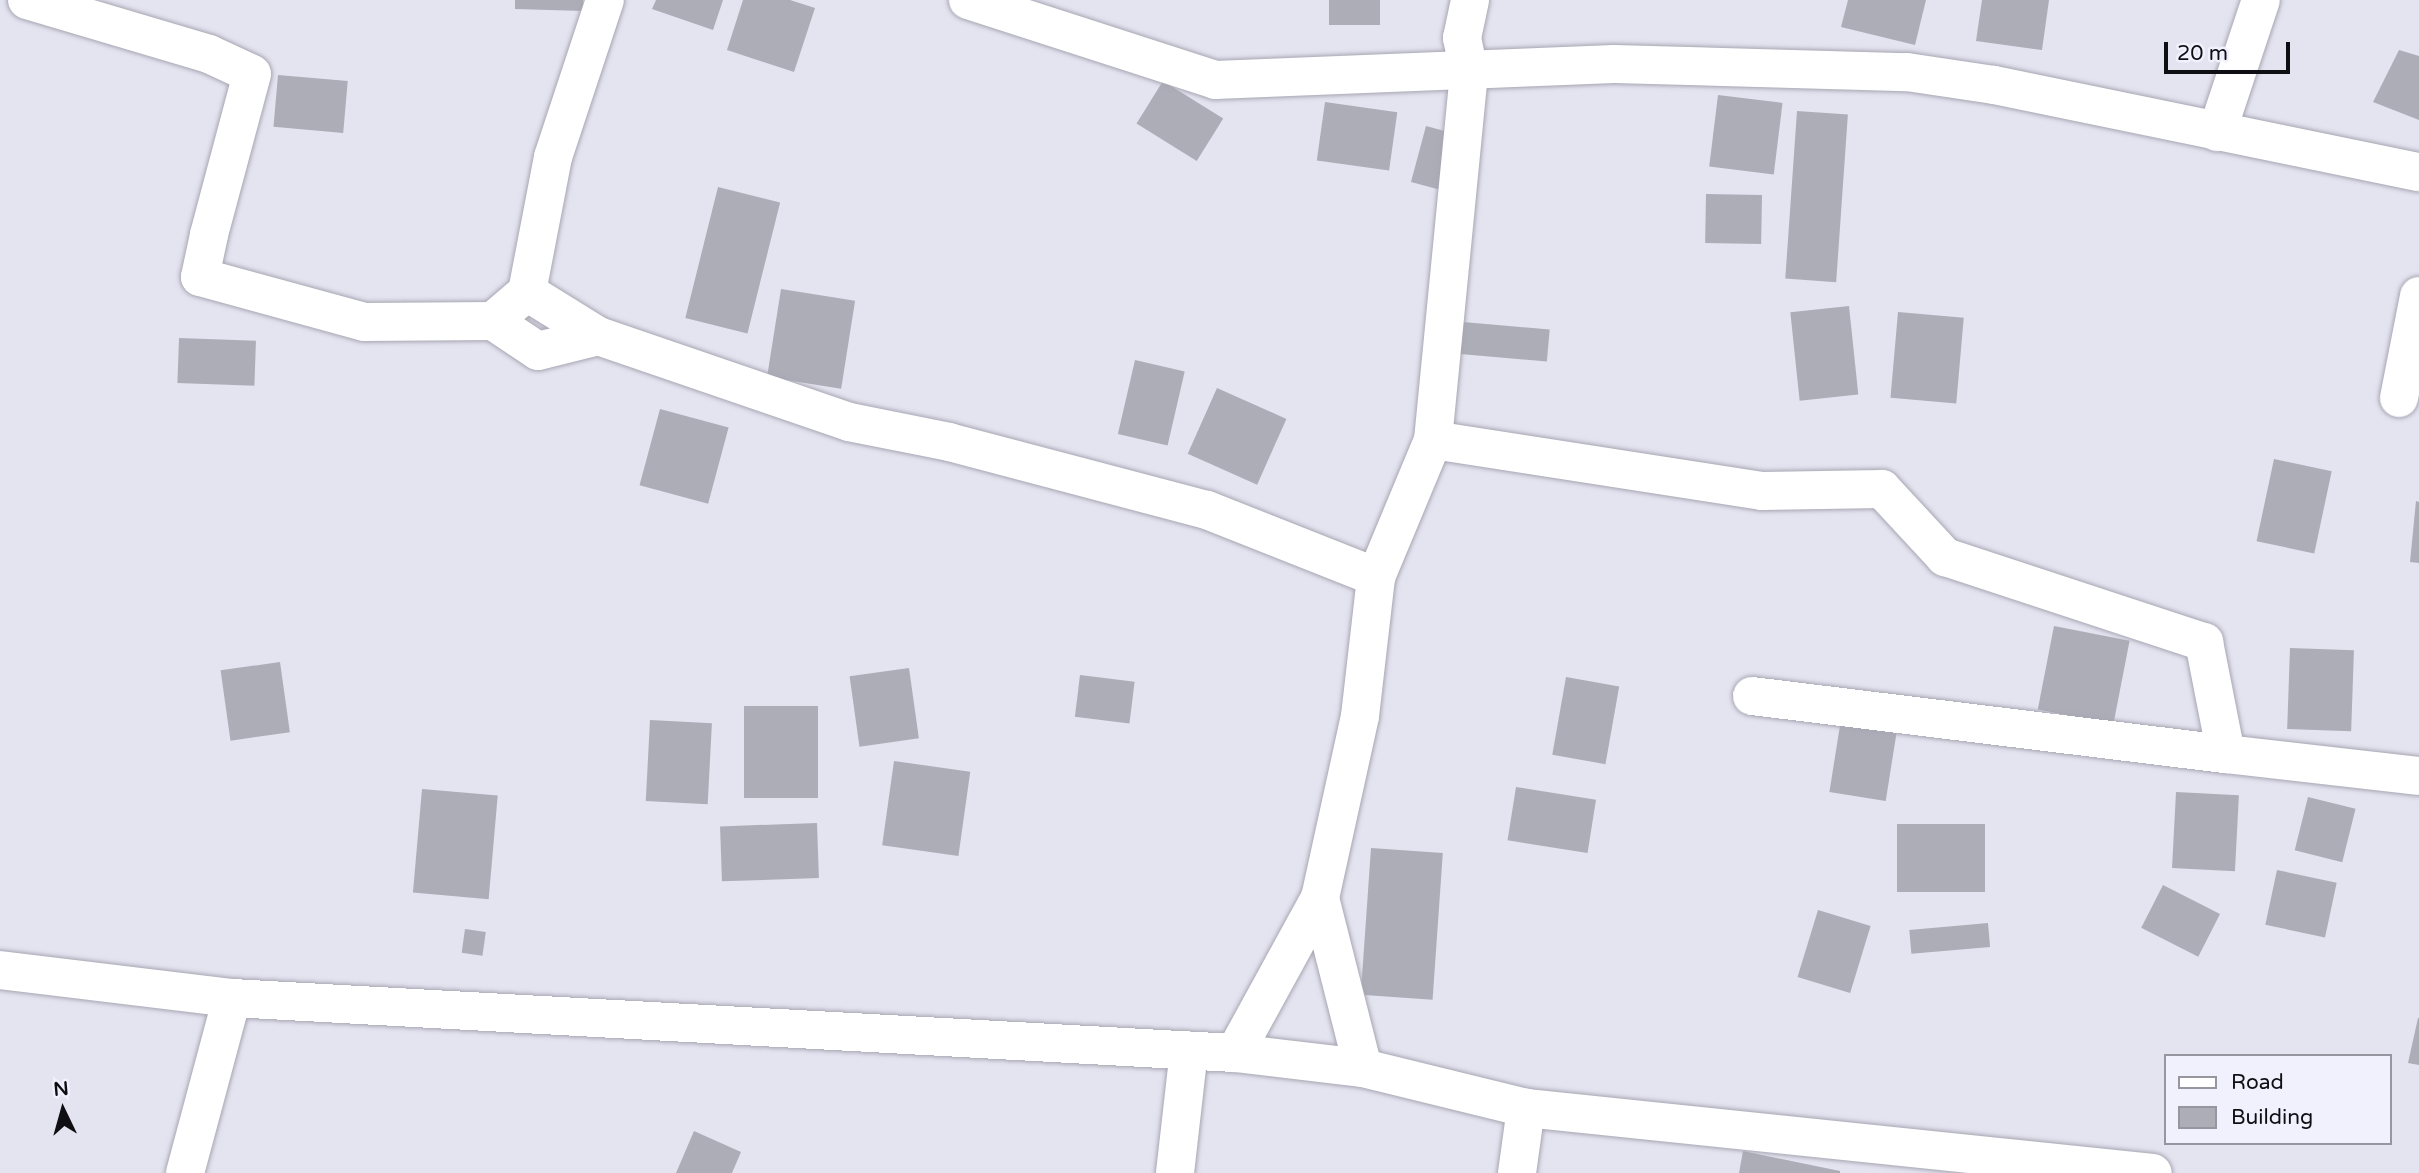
<!DOCTYPE html>
<style>
body{margin:0}
#map{position:relative;width:2419px;height:1173px;overflow:hidden;background:#e4e3f0;font-family:"Varela Round",sans-serif}
div>[style]{position:absolute}
.building>*{inset:0;background:#adadb8;transform-origin:0 0}
.roads{filter:drop-shadow(0 0 2px #a7a6b2) drop-shadow(0 0 2px #a7a6b2)}
.minor>*{height:38px;margin:-19px;padding:0 19px;transform-origin:19px;border-radius:19px;background:#fff}
span{translate:-50% -50%;white-space:nowrap;text-align:center;line-height:1.15;-webkit-text-stroke:7px #f1f0fd;paint-order:stroke}
.legend{position:absolute;left:2164px;top:1054px;width:228px;height:91px;box-sizing:border-box;background:#f1f0fd;border:2px solid #97969f;margin:0;padding:9px 12px;list-style:none;font-size:21px;color:#0f0f13}
.legend li{display:flex;align-items:center;gap:14px;height:35px}
.legend b{width:35px;border:2px solid #97969f}
.north{position:absolute;left:28px;top:1075px;width:70px;height:70px;-webkit-text-stroke:5px #f1f0fd;paint-order:stroke;rotate:355deg;font-size:19px;font-weight:700;line-height:28px;text-align:center;color:#0f0f13}
.north::after{content:'';display:block;margin:auto;width:24px;height:32px;background:#0f0f13;clip-path:polygon(50% 0,100% 100%,50% 72%,0 100%)}
.scale{position:absolute;left:2164px;top:42px;width:126px;height:32px;box-sizing:border-box;border:4px solid #0f0f13;border-top:0;padding-left:9px;font-size:21px;line-height:24px;white-space:nowrap;color:#0f0f13;-webkit-text-stroke:5px #f1f0fd;paint-order:stroke}
</style>
<div id="map">
<div class="building">
<i style="clip-path:polygon(515px 0,583px 0,583px 11px,515px 9px)"></i>
<i style="clip-path:polygon(656px 0,723px 0,713px 30px,652px 9px)"></i>
<i style="clip-path:polygon(743px 0,790px 0,815px 8px,794px 72px,727px 50px)"></i>
<i style="left:1329px;top:0;width:51px;height:25px"></i>
<i style="clip-path:polygon(1848px 0,1926px 0,1915px 45px,1841px 27px)"></i>
<i style="clip-path:polygon(1982px 0,2049px 0,2042px 50px,1976px 41px)"></i>
<i style="clip-path:polygon(2399px 50px,2419px 56px,2419px 120px,2373px 102px)"></i>
<i style="left:278px;top:75px;width:70px;height:52px;rotate:5deg"></i>
<i style="left:1163px;top:81px;width:71px;height:50px;rotate:32deg"></i>
<i style="left:1718px;top:95px;width:65px;height:72px;rotate:7deg"></i>
<i style="left:1325px;top:102px;width:73px;height:59px;rotate:8deg"></i>
<i style="left:1797px;top:111px;width:51px;height:168px;rotate:4deg"></i>
<i style="left:1426px;top:126px;width:31px;height:58px;rotate:15deg"></i>
<i style="left:718px;top:187px;width:64px;height:135px;rotate:14deg"></i>
<i style="left:1706px;top:194px;width:56px;height:49px;rotate:1deg"></i>
<i style="left:781px;top:289px;width:75px;height:89px;rotate:9deg"></i>
<i style="left:1849px;top:306px;width:89px;height:59px;rotate:84deg"></i>
<i style="left:1898px;top:312px;width:66px;height:86px;rotate:5deg"></i>
<i style="left:1463px;top:322px;width:87px;height:32px;rotate:5deg"></i>
<i style="left:179px;top:338px;width:77px;height:45px;rotate:2deg"></i>
<i style="left:1135px;top:360px;width:51px;height:76px;rotate:13deg"></i>
<i style="left:1217px;top:388px;width:76px;height:72px;rotate:24deg"></i>
<i style="left:660px;top:409px;width:71px;height:79px;rotate:15deg"></i>
<i style="left:2274px;top:459px;width:59px;height:84px;rotate:12deg"></i>
<i style="clip-path:polygon(2416px 501px,2419px 502px,2419px 563px,2410px 562px)"></i>
<i style="left:2054px;top:626px;width:77px;height:85px;rotate:11deg"></i>
<i style="left:2290px;top:648px;width:64px;height:81px;rotate:2deg"></i>
<i style="left:280px;top:662px;width:71px;height:60px;rotate:82deg"></i>
<i style="left:909px;top:668px;width:71px;height:60px;rotate:82deg"></i>
<i style="left:1080px;top:675px;width:55px;height:42px;rotate:7deg"></i>
<i style="left:1566px;top:677px;width:54px;height:79px;rotate:10deg"></i>
<i style="left:818px;top:706px;width:92px;height:74px;rotate:90deg"></i>
<i style="left:1841px;top:719px;width:57px;height:74px;rotate:9deg"></i>
<i style="left:650px;top:720px;width:62px;height:81px;rotate:3deg"></i>
<i style="left:894px;top:761px;width:77px;height:85px;rotate:8deg"></i>
<i style="left:1516px;top:787px;width:81px;height:54px;rotate:9deg"></i>
<i style="left:422px;top:789px;width:76px;height:104px;rotate:5deg"></i>
<i style="left:2176px;top:792px;width:63px;height:76px;rotate:3deg"></i>
<i style="left:2308px;top:797px;width:49px;height:55px;rotate:14deg"></i>
<i style="left:817px;top:823px;width:55px;height:97px;rotate:88deg"></i>
<i style="left:1897px;top:824px;width:88px;height:68px"></i>
<i style="left:1371px;top:848px;width:72px;height:147px;rotate:4deg"></i>
<i style="left:2277px;top:870px;width:61px;height:56px;rotate:12deg"></i>
<i style="left:2163px;top:885px;width:64px;height:48px;rotate:27deg"></i>
<i style="left:1818px;top:910px;width:55px;height:70px;rotate:17deg"></i>
<i style="left:1988px;top:923px;width:24px;height:79px;rotate:85deg"></i>
<i style="left:465px;top:929px;width:21px;height:24px;rotate:8deg"></i>
<i style="clip-path:polygon(2418px 1018px,2419px 1018px,2419px 1065px,2408px 1063px)"></i>
<i style="clip-path:polygon(694px 1131px,741px 1152px,732px 1173px,676px 1173px)"></i>
<i style="clip-path:polygon(1743px 1151px,1840px 1171px,1840px 1173px,1739px 1173px)"></i>
</div>
<div class="roads">
<div class="minor">
<i style="left:27px;top:0;width:190px;rotate:16.5deg"></i>
<i style="left:209px;top:54px;width:47px;rotate:24.9deg"></i>
<i style="left:252px;top:74px;width:167px;rotate:105deg"></i>
<i style="left:209px;top:235px;width:43px;rotate:102.1deg"></i>
<i style="left:200px;top:277px;width:170px;rotate:15.3deg"></i>
<i style="left:364px;top:322px;width:129px;rotate:-0.4deg"></i>
<i style="left:493px;top:321px;width:45px;rotate:-40.5deg"></i>
<i style="left:527px;top:292px;width:137px;rotate:-79.1deg"></i>
<i style="left:553px;top:157px;width:165px;rotate:-71.7deg"></i>
<i style="left:968px;top:0;width:260px;rotate:17.9deg"></i>
<i style="left:1215px;top:80px;width:399px;rotate:-2.3deg"></i>
<i style="left:1614px;top:64px;width:293px;rotate:1.6deg"></i>
<i style="left:1907px;top:72px;width:88px;rotate:8.5deg"></i>
<i style="left:1994px;top:85px;width:434px;rotate:11.6deg"></i>
<i style="left:2217px;top:132px;width:139px;rotate:-71.6deg"></i>
<i style="left:527px;top:292px;width:84px;rotate:31.8deg"></i>
<i style="left:493px;top:321px;width:54px;rotate:33.7deg"></i>
<i style="left:538px;top:351px;width:62px;rotate:-14deg"></i>
<i style="left:598px;top:336px;width:265px;rotate:18.9deg"></i>
<i style="left:849px;top:422px;width:102px;rotate:11.3deg"></i>
<i style="left:949px;top:442px;width:267px;rotate:14.8deg"></i>
<i style="left:1207px;top:510px;width:182px;rotate:21.6deg"></i>
<i style="left:2399px;top:398px;width:104px;rotate:-78.9deg"></i>
<i style="left:1433px;top:440px;width:333px;rotate:8.8deg"></i>
<i style="left:1762px;top:491px;width:120px;rotate:-1deg"></i>
<i style="left:1882px;top:489px;width:93px;rotate:47.2deg"></i>
<i style="left:1945px;top:557px;width:273px;rotate:18.2deg"></i>
<i style="left:2204px;top:642px;width:114px;rotate:78.9deg"></i>
<i style="left:2226px;top:754px;width:194px;rotate:6.5deg"></i>
<i style="left:1752px;top:696px;width:478px;rotate:7deg"></i>
<i style="left:1320px;top:898px;width:175px;rotate:75.8deg"></i>
<i style="left:0;top:970px;width:234px;rotate:6.9deg"></i>
<i style="left:232px;top:998px;width:1005px;rotate:3.14deg"></i>
<i style="left:1235px;top:1053px;width:129px;rotate:6.7deg"></i>
<i style="left:1363px;top:1068px;width:168px;rotate:13.8deg"></i>
<i style="left:1526px;top:1108px;width:630px;rotate:5.92deg"></i>
<i style="left:1235px;top:1053px;width:177px;rotate:-61.3deg"></i>
<i style="left:1320px;top:898px;width:186px;rotate:-77.6deg"></i>
<i style="left:1360px;top:716px;width:140px;rotate:-83.4deg"></i>
<i style="left:1376px;top:577px;width:148px;rotate:-67.4deg"></i>
<i style="left:1433px;top:440px;width:371px;rotate:-84.4deg"></i>
<i style="left:1469px;top:71px;width:34px;rotate:-102deg"></i>
<i style="left:1462px;top:38px;width:39px;rotate:-78deg"></i>
<i style="left:185px;top:1173px;width:181px;rotate:-75deg"></i>
<i style="left:1175px;top:1173px;width:123px;rotate:-83.5deg"></i>
<i style="left:1517px;top:1173px;width:66px;rotate:-82.1deg"></i>
</div>
</div>
<ul class="legend">
<li><b style="height:9px;background:#fff"></b>Road</li>
<li><b style="height:19px;background:#adadb8"></b>Building</li>
</ul>
<div class="north">N</div>
<div class="scale">20 m</div>
</div>
